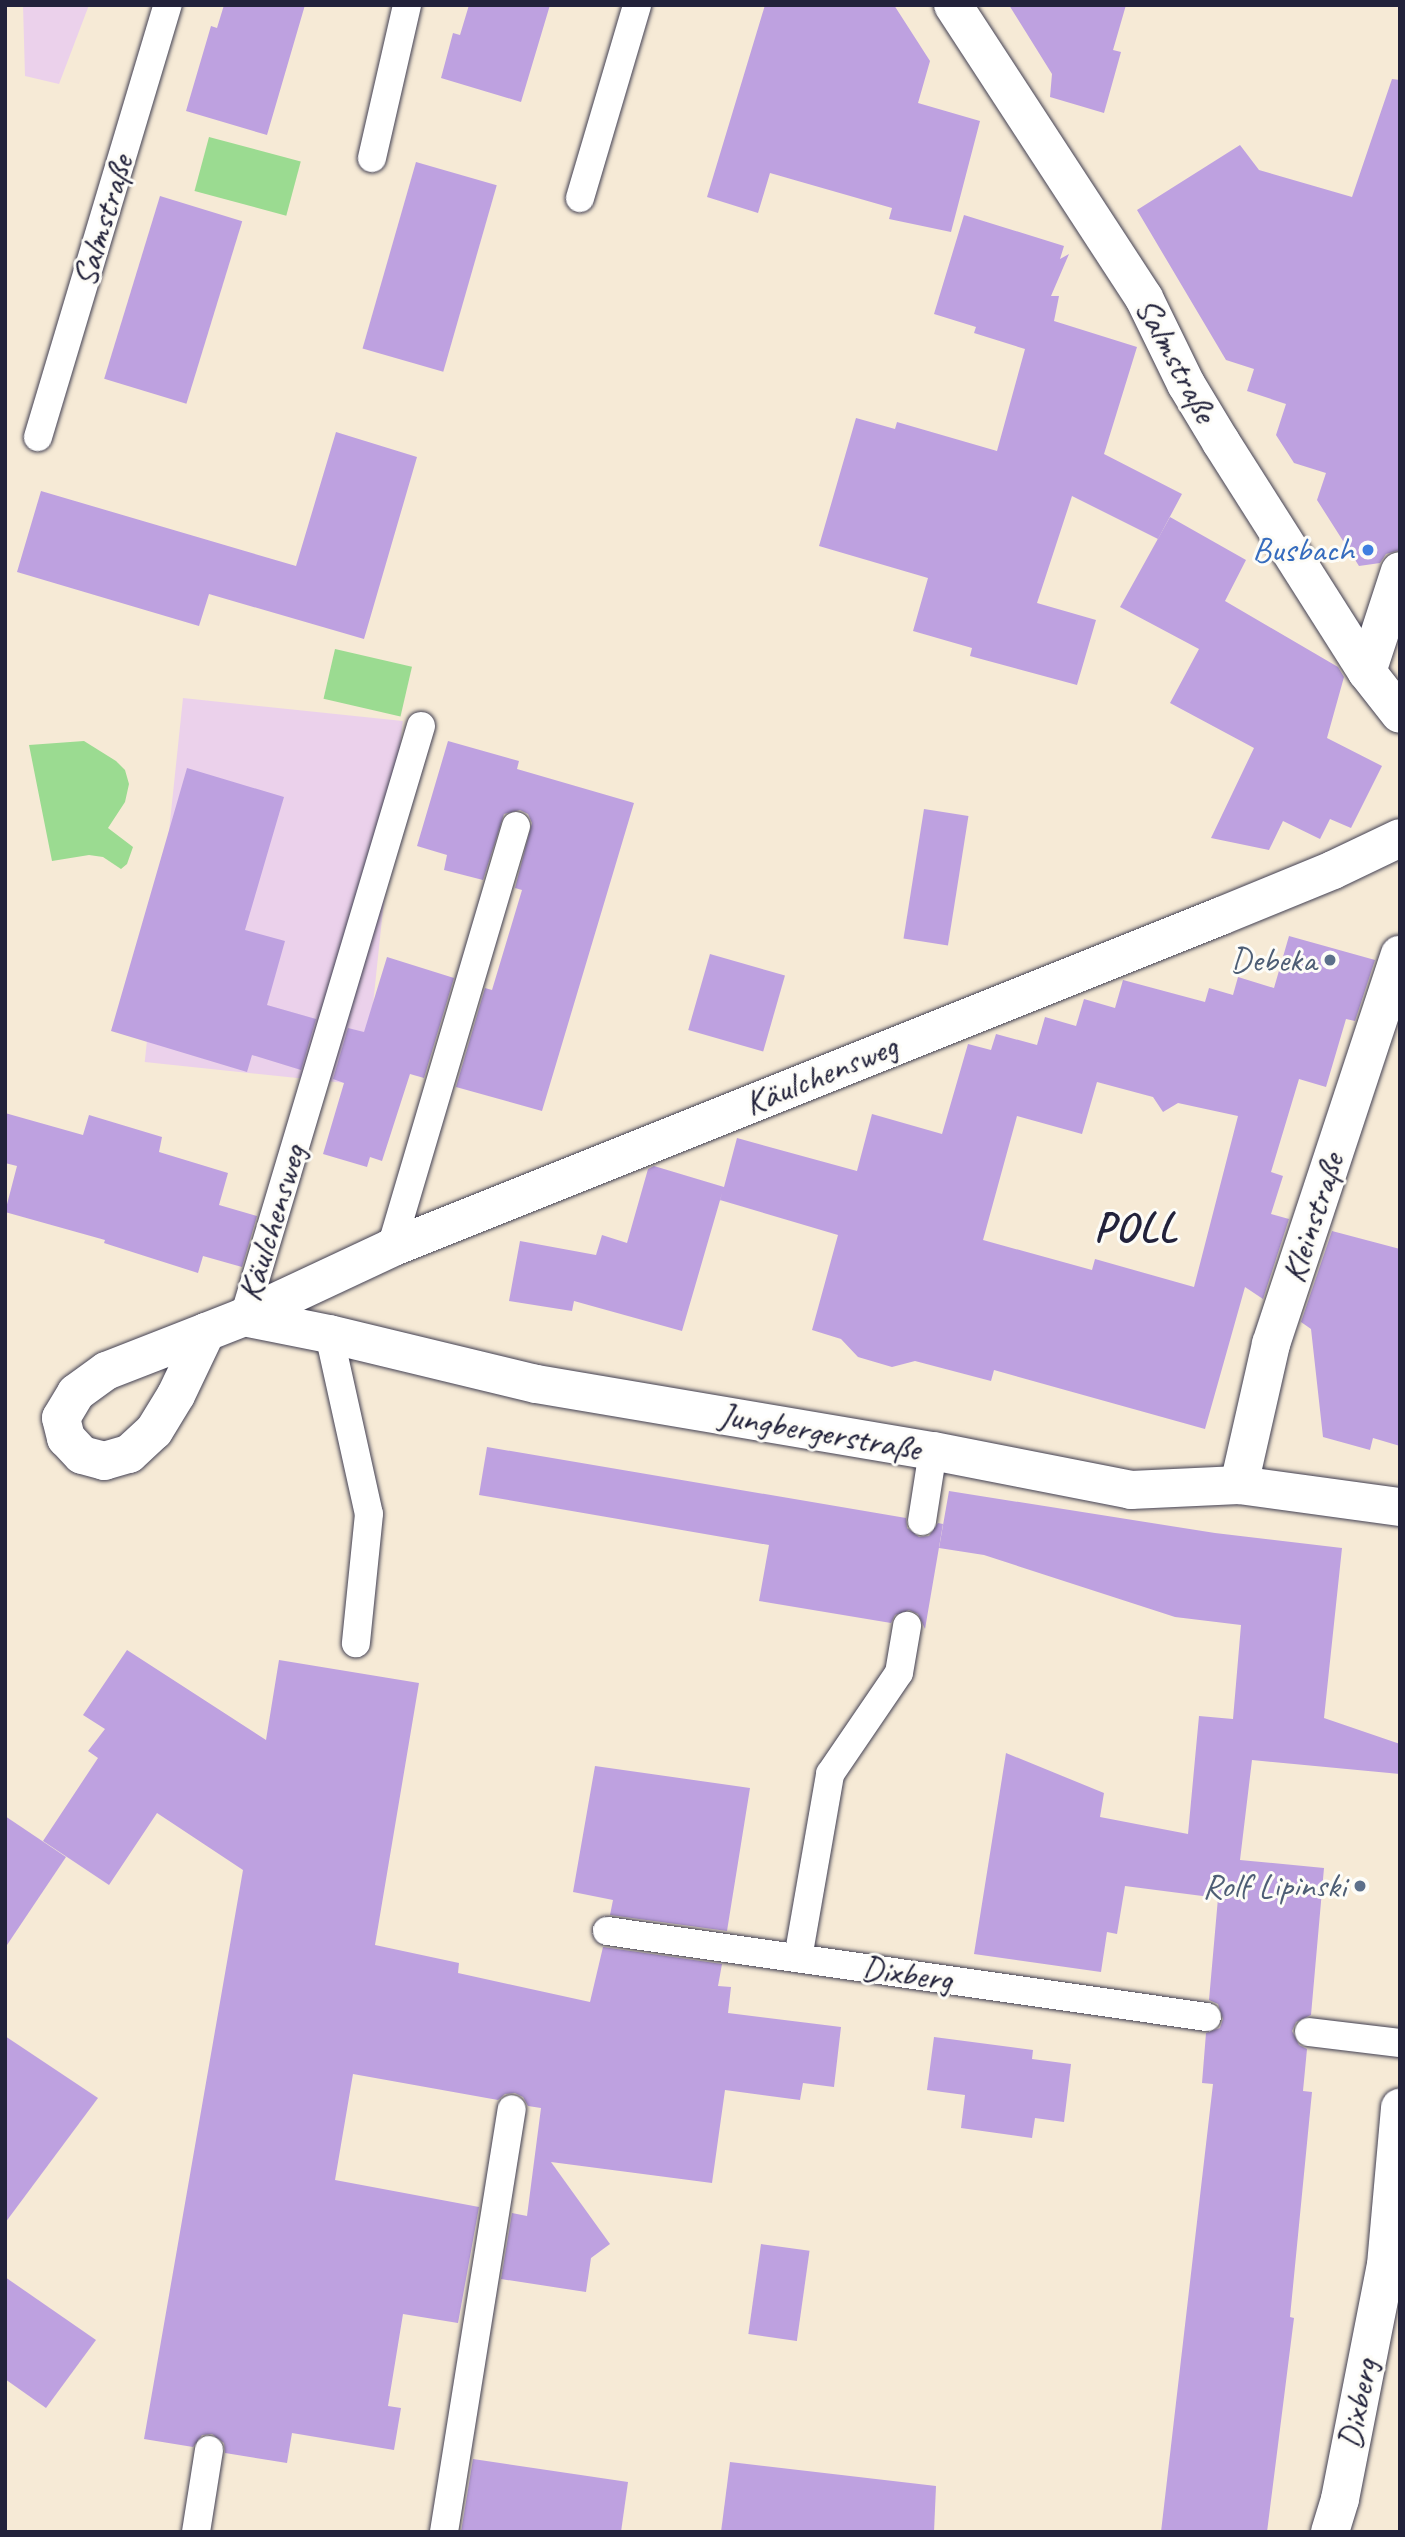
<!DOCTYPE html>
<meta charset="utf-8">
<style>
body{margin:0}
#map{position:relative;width:1405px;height:2537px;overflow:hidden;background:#f6ead6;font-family:Caveat,sans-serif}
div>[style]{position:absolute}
.built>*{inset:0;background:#ebd1eb;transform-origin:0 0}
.green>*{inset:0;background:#9bdb91;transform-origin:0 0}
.building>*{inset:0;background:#bea1e0;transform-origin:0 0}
.roads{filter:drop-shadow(0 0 2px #424052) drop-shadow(0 0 2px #424052)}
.service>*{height:28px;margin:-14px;padding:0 14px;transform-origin:14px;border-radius:14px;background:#fff}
.minor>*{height:38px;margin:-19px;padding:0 19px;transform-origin:19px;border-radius:19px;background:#fff}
.dots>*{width:19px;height:19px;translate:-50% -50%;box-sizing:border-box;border:4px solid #fdfcf7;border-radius:50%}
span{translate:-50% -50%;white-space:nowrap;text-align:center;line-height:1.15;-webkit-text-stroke:6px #fdfcf7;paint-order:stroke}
.street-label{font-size:35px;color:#22223b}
.shop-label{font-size:35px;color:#366cbe}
.right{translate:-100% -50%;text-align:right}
.service-label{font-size:35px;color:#4e5e75}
.district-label{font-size:42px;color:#22223b;font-weight:700;letter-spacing:2px}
.frame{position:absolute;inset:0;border:7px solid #22223b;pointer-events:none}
</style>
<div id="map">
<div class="built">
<i style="clip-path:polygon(23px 5px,89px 5px,59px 84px,25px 76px)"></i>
<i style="left:183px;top:698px;width:221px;height:366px;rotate:6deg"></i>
</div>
<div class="green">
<i style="left:209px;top:137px;width:95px;height:56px;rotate:15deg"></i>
<i style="left:335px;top:649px;width:79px;height:51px;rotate:13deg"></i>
<i style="clip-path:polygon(84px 741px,116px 761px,125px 770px,129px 784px,125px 802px,108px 828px,133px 847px,127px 864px,121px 869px,103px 857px,89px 855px,52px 861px,29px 745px)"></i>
</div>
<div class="building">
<i style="clip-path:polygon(224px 5px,305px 5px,267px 135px,186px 111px,211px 26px,217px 28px)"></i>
<i style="clip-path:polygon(469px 5px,550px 5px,521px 102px,441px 78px,453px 33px,460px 35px)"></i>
<i style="clip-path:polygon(765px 5px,894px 5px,930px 61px,918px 103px,980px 121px,951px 232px,889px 219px,892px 208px,770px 173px,758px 213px,707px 197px)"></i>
<i style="clip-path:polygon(1009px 5px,1126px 5px,1113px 50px,1121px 52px,1104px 113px,1050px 97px,1052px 74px)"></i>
<i style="clip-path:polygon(1392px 79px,1400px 80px,1400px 550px,1386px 554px,1380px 563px,1359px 566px,1317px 500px,1326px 473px,1294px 463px,1276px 435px,1286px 404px,1247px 391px,1254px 369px,1226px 360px,1137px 210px,1240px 145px,1259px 170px,1352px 197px)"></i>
<i style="left:416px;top:162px;width:84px;height:194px;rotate:16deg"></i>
<i style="left:160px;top:196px;width:86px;height:191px;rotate:17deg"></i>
<i style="clip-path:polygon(964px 215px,1064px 246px,1060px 259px,1069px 254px,1051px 296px,1059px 296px,1054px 321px,1137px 347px,1104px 454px,1182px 494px,1158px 539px,1072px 496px,1037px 603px,1096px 620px,1077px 685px,970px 656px,972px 648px,913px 631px,928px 578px,819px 546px,856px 418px,895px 429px,897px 422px,997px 451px,1025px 349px,974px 333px,976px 327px,934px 314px)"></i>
<i style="clip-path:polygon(336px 432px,417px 457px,364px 639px,209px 594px,199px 626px,17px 572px,41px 491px,296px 566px)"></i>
<i style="clip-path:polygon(1170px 517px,1246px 560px,1225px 601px,1338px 667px,1344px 677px,1327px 738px,1382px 766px,1351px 828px,1330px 819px,1320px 839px,1283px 821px,1269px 850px,1211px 838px,1254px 748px,1170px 703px,1199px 649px,1120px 607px)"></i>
<i style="clip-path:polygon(448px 741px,519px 761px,517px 769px,634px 803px,542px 1111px,456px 1087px,485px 988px,492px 990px,522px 890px,515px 888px,532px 823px,528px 814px,520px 810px,504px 814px,483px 880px,444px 870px,447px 855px,417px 846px)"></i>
<i style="clip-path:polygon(187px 768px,284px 797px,245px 930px,285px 941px,267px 1005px,316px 1019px,301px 1070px,252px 1055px,247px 1072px,111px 1031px)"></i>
<i style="left:924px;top:809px;width:45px;height:131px;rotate:9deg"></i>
<i style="clip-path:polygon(evenodd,1289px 936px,1375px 960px,1355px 1021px,1346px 1019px,1326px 1087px,1299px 1079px,1271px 1172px,1283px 1176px,1271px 1214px,1289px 1219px,1263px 1299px,1245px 1287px,1205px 1429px,994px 1370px,991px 1381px,915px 1361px,892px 1367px,858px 1357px,841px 1339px,812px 1330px,838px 1235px,720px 1200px,723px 1190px,682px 1331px,574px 1301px,572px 1311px,509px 1301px,520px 1241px,596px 1255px,602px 1235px,627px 1243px,648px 1169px,654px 1166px,724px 1187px,737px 1138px,857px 1171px,872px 1114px,942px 1134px,968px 1044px,991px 1050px,996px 1034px,1037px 1045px,1045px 1017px,1076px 1026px,1084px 999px,1115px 1008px,1123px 980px,1205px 1002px,1209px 988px,1233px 995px,1238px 977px,1274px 988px,1289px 936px,1097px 1082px,1153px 1097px,1163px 1112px,1178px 1103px,1238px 1116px,1194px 1287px,1095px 1259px,1092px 1270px,983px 1240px,1017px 1116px,1082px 1134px,1097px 1082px)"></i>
<i style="left:710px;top:954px;width:78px;height:79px;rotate:16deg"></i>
<i style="clip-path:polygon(387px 957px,454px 978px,424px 1078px,410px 1074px,382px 1161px,370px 1157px,367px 1167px,323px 1154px,344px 1083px,333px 1079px,348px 1028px,364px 1032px)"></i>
<i style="clip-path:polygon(5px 1113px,83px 1135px,89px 1115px,162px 1137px,159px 1152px,228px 1173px,219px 1205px,257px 1216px,242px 1267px,203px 1256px,198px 1273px,104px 1243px,105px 1240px,5px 1212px,17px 1166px,5px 1163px)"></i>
<i style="clip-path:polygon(1332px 1231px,1400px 1249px,1400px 1446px,1373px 1438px,1370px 1450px,1323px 1437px,1311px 1329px,1301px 1322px)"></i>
<i style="clip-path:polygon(487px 1447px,906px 1518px,907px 1528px,919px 1537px,929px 1536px,938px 1523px,943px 1524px,925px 1629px,918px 1614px,909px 1610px,895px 1615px,891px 1623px,759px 1601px,769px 1545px,479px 1495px)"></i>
<i style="clip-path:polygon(949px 1491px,1215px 1533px,1342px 1548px,1324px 1718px,1400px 1744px,1400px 1774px,1252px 1760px,1240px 1860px,1324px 1868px,1311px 2015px,1296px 2022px,1292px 2031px,1299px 2045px,1307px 2049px,1303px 2091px,1312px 2092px,1290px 2317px,1294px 2318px,1267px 2532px,1161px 2532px,1213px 2084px,1202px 2083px,1206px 2033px,1220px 2028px,1223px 2019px,1218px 2004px,1209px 2000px,1218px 1898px,1125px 1886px,1117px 1934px,1107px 1932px,1101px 1972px,974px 1954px,1006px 1753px,1104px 1793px,1100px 1817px,1188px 1834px,1199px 1716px,1233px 1719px,1241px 1625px,1175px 1617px,984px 1555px,939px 1548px)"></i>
<i style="clip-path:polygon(127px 1650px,266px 1740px,279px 1660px,419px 1683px,375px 1945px,459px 1963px,458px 1973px,590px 2002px,603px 1947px,722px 1964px,718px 1986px,731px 1987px,728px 2013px,841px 2027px,834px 2087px,803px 2083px,800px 2100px,725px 2090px,712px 2183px,551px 2162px,610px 2244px,591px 2258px,586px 2292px,501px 2279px,512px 2213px,527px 2216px,541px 2108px,528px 2106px,523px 2097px,515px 2093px,505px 2094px,498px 2100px,353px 2074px,335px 2180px,479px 2207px,458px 2323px,403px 2314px,388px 2406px,401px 2408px,394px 2450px,292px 2433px,287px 2463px,225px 2453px,224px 2443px,212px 2434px,202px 2435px,193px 2447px,144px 2439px,243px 1870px,157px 1813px,109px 1885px,43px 1841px,98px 1758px,88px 1751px,105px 1729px,83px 1715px)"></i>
<i style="clip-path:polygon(595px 1766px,750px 1788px,727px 1931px,610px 1915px,613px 1900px,573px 1892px)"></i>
<i style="clip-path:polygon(5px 1816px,66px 1857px,5px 1948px)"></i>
<i style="clip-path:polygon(5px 2036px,98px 2098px,5px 2223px)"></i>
<i style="clip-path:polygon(934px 2037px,1033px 2050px,1032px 2059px,1071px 2064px,1064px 2122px,1035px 2118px,1032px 2138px,961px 2128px,965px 2095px,927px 2090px)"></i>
<i style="left:761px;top:2244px;width:49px;height:91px;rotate:8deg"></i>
<i style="clip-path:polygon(5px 2277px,96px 2340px,46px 2408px,5px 2379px)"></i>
<i style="clip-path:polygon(473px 2459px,628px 2482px,621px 2532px,461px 2532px)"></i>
<i style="clip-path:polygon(730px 2462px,936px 2486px,934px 2532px,721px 2532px)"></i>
</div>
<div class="roads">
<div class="service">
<i style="left:372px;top:158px;width:157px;rotate:-77.1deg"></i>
<i style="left:580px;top:198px;width:201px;rotate:-73.5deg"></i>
<i style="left:38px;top:437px;width:451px;rotate:-73.3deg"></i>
<i style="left:391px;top:1248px;width:440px;rotate:-73.5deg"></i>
<i style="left:244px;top:1317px;width:617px;rotate:-73.33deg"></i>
<i style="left:329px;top:1334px;width:184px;rotate:77.5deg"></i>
<i style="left:369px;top:1514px;width:130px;rotate:95.8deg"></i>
<i style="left:922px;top:1521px;width:71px;rotate:-81.1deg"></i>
<i style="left:607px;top:1931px;width:606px;rotate:8.16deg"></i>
<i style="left:798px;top:1958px;width:187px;rotate:-80.1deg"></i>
<i style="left:830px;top:1774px;width:122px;rotate:-55.7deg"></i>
<i style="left:899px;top:1673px;width:48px;rotate:-80.3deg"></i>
<i style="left:1309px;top:2032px;width:92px;rotate:6.9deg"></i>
<i style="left:196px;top:2532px;width:83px;rotate:-81deg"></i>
<i style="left:444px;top:2532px;width:428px;rotate:-80.9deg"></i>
</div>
<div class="minor">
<i style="left:953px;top:5px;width:350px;rotate:56.9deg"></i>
<i style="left:1144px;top:298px;width:96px;rotate:64deg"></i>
<i style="left:1186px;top:384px;width:68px;rotate:58.9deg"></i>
<i style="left:1221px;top:442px;width:272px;rotate:57.6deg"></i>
<i style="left:1367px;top:672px;width:53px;rotate:51.8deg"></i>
<i style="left:1367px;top:672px;width:106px;rotate:-71.9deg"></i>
<i style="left:244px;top:1317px;width:87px;rotate:11.3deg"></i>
<i style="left:329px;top:1334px;width:213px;rotate:13.6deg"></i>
<i style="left:536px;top:1384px;width:403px;rotate:9.6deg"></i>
<i style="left:933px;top:1451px;width:202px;rotate:11.1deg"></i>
<i style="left:1131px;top:1490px;width:108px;rotate:-2.7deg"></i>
<i style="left:1239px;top:1485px;width:162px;rotate:7.8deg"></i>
<i style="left:206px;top:1332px;width:107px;rotate:158.7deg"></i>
<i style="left:106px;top:1371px;width:37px;rotate:144deg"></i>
<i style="left:76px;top:1393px;width:29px;rotate:121deg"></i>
<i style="left:61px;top:1418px;width:21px;rotate:76deg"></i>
<i style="left:66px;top:1438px;width:23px;rotate:47deg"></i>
<i style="left:82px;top:1455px;width:23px;rotate:15deg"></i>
<i style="left:104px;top:1461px;width:26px;rotate:-16deg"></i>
<i style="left:129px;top:1454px;width:34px;rotate:-43deg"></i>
<i style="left:154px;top:1431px;width:42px;rotate:-58.6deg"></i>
<i style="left:176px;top:1395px;width:70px;rotate:-64.5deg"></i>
<i style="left:206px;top:1332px;width:41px;rotate:-21.5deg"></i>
<i style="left:244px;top:1317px;width:162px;rotate:-25.1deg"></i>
<i style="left:391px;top:1248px;width:894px;rotate:-21.8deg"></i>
<i style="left:1221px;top:916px;width:121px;rotate:-22.3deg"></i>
<i style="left:1333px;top:870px;width:74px;rotate:-25.5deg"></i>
<i style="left:1239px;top:1485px;width:145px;rotate:-77.2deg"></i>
<i style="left:1271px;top:1344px;width:410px;rotate:-71.7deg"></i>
<i style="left:1330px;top:2532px;width:34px;rotate:-73deg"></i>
<i style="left:1340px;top:2499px;width:238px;rotate:-78.9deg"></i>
<i style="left:1386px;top:2265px;width:158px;rotate:-84.9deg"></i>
</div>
</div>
<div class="dots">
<i style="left:1368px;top:550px;background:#3f7fe0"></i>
<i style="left:1330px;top:960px;background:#5c6f8a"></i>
<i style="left:1360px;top:1886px;background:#5c6f8a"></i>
</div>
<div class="street-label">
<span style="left:103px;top:221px;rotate:-73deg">Salmstraße</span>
<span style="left:1176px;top:360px;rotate:62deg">Salmstraße</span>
<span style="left:821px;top:1075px;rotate:-22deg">Käulchensweg</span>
<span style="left:1313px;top:1218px;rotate:-72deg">Kleinstraße</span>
<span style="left:272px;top:1223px;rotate:-73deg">Käulchensweg</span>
<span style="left:820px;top:1432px;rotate:10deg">Jungbergerstraße</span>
<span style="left:907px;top:1974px;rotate:8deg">Dixberg</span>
<span style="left:1358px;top:2404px;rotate:-79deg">Dixberg</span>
</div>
<div class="shop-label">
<span class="right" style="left:1354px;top:550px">Busbach</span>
</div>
<div class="service-label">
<span class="right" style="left:1316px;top:960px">Debeka</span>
<span class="right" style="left:1346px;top:1886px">Rolf Lipinski</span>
</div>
<div class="district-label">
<span style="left:1136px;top:1227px">POLL</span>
</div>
<div class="frame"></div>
</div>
